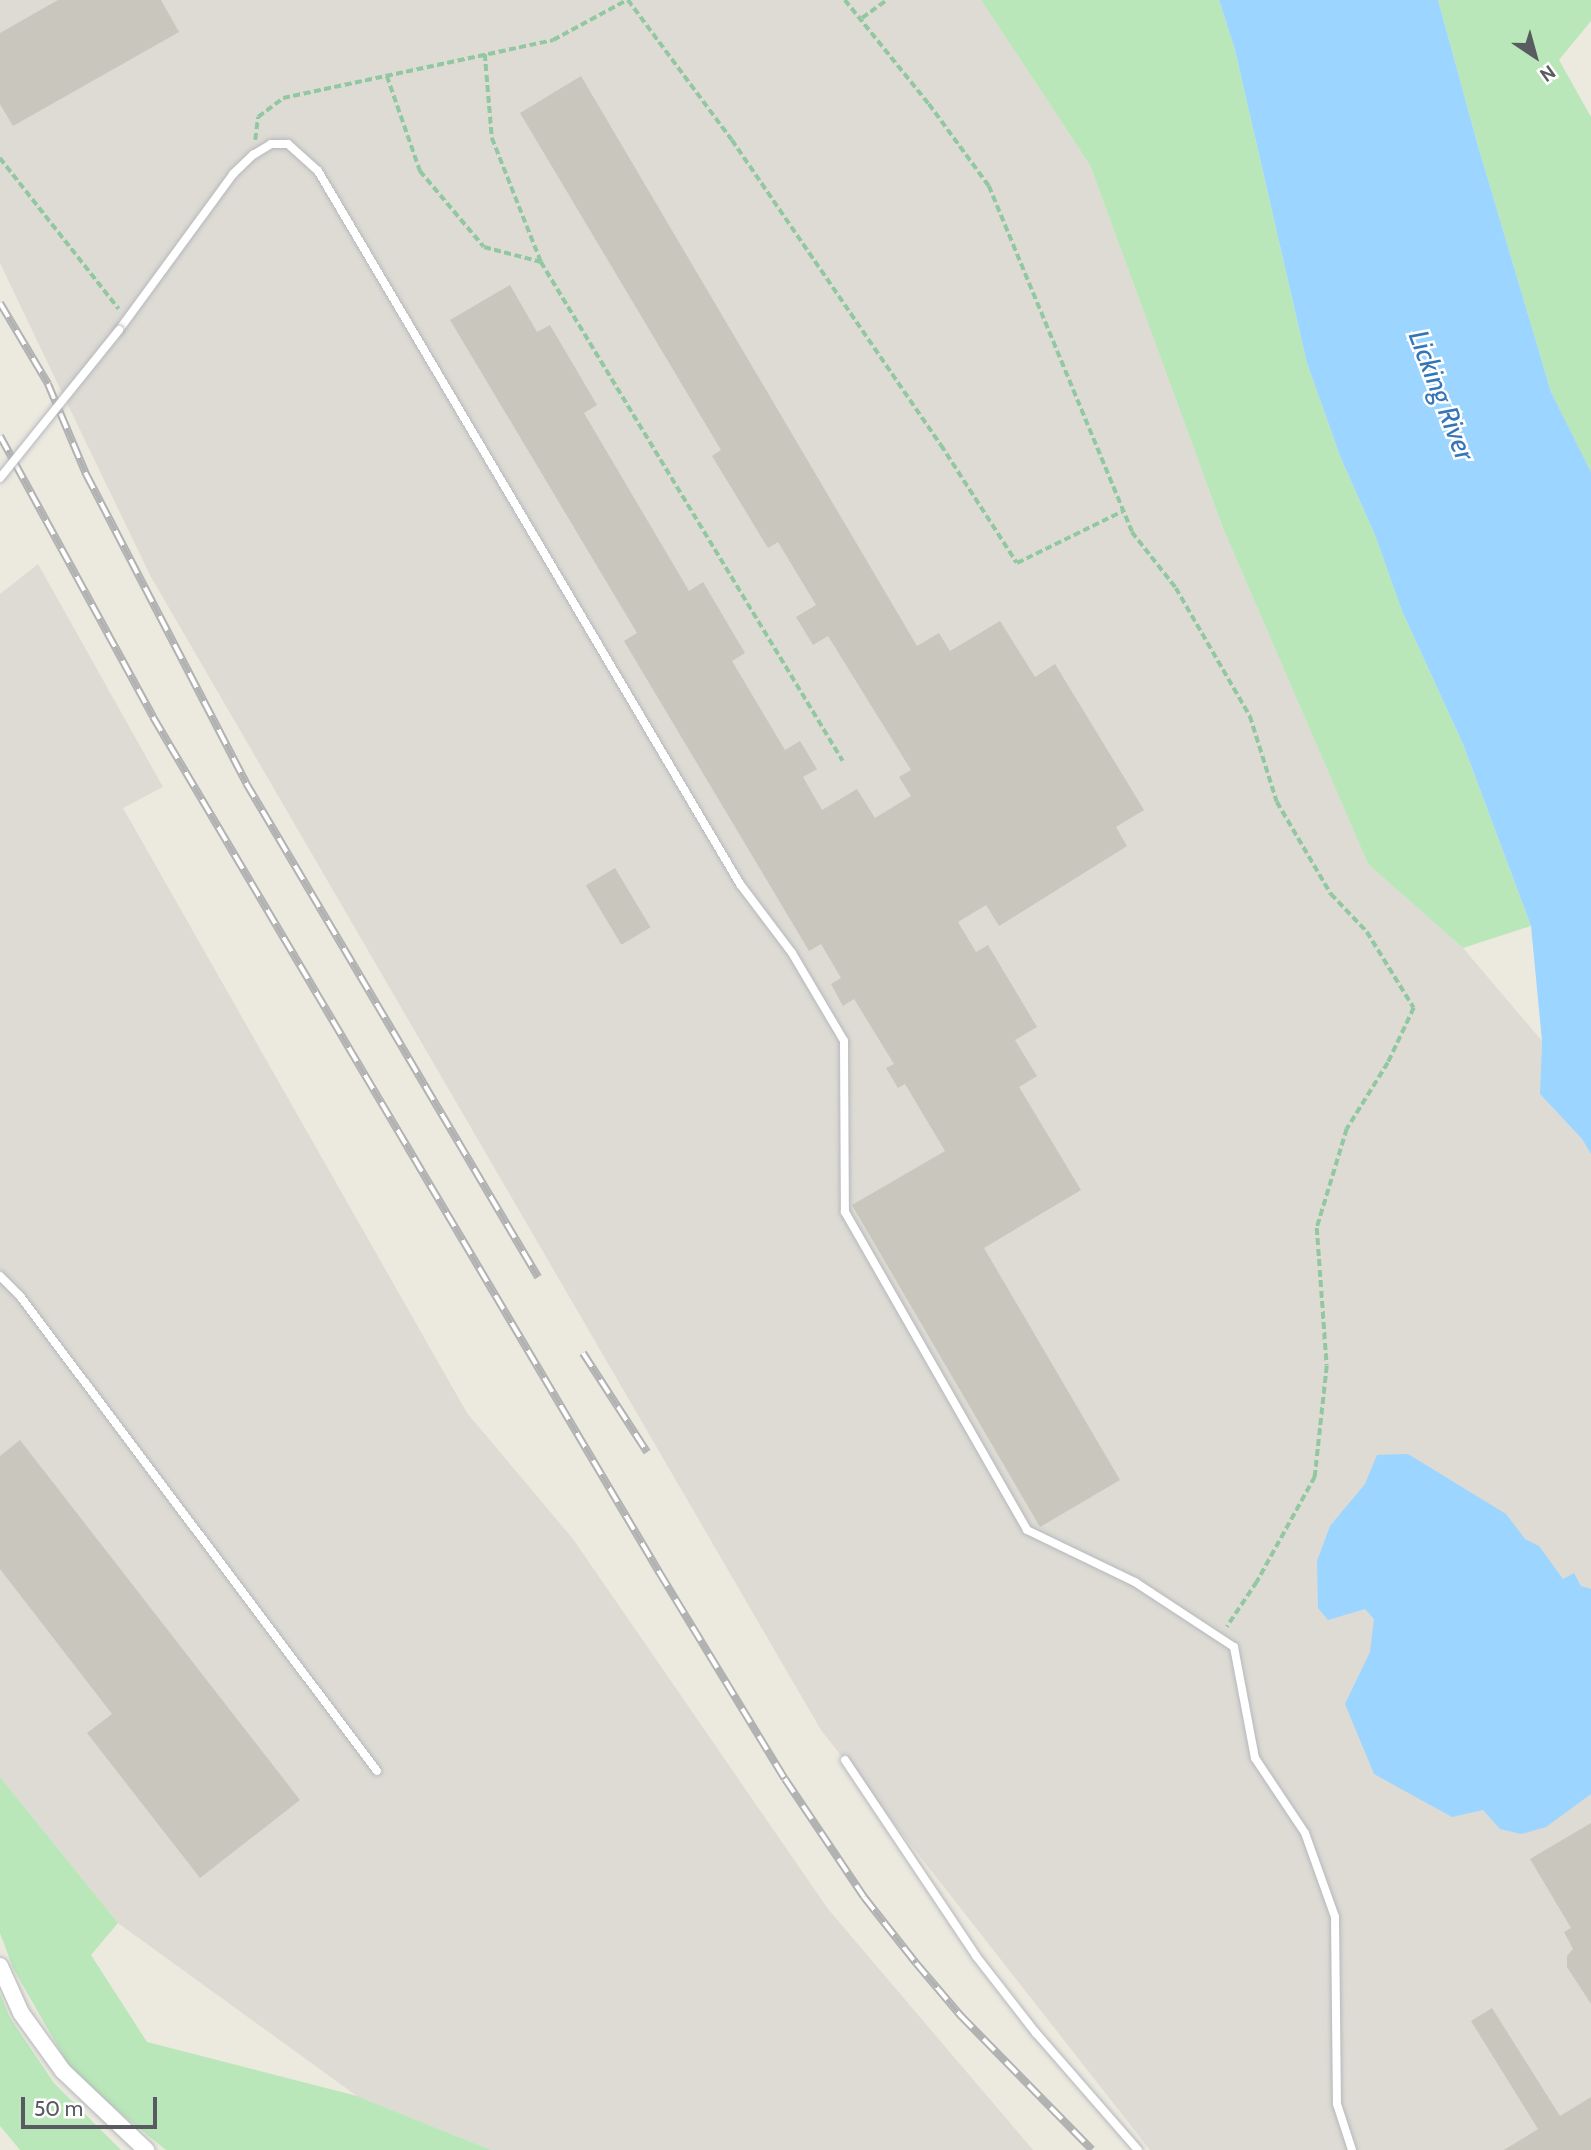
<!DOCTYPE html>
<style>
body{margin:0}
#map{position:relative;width:1591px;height:2150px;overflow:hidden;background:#ece9df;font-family:Cabin,sans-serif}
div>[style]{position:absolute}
.industrial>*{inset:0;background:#dddbd4}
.green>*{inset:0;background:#b9e7b9}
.water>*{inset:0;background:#9cd5ff}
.building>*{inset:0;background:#c9c6be;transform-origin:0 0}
.path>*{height:3.5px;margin-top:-1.75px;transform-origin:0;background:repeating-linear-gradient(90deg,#92c8a1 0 7px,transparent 0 10.5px)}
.roads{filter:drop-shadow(0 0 2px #b5b8bd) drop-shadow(0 0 2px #b5b8bd)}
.lane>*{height:8px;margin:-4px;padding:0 4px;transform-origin:4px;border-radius:4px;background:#fff}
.street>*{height:16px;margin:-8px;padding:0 8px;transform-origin:8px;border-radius:8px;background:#fff}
.rail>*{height:8px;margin-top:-4px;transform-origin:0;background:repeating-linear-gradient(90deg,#fff 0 16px,#b1b2b2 0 32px);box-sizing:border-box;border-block:2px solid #b1b2b2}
.bridges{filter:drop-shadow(0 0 2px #b5b8bd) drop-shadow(0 0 2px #b5b8bd)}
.lane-bridge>*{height:8px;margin:-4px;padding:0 4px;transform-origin:4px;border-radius:4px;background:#fff}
span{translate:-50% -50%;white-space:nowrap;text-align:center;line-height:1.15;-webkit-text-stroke:5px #fff;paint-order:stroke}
.water-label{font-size:28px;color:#3475b8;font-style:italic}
.north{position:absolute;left:1500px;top:21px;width:70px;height:70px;-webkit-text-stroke:5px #fff;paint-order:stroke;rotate:144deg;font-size:19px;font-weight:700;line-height:28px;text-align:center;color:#585c61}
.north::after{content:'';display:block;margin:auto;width:24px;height:32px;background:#585c61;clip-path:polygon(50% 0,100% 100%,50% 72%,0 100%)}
.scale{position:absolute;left:21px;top:2097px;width:136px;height:32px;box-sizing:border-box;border:4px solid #585c61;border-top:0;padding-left:9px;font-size:21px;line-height:24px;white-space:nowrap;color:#585c61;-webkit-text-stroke:5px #fff;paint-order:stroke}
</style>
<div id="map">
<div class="industrial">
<i style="clip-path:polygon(0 0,981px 0,1090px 165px,1223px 528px,1368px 864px,1463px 948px,1542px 1041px,1540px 1094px,1582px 1139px,1591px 1154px,1591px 2150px,1150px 2150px,821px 1730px,151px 577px,53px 374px,0 263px)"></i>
<i style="clip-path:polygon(38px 564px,163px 787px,123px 808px,467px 1413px,573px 1539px,828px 1909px,1033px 2150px,491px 2150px,357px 2096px,118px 1923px,0 1777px,0 594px)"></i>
</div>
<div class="green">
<i style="clip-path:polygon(981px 0,1219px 0,1235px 50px,1307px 363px,1340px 456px,1375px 535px,1402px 611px,1463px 744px,1531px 926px,1463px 948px,1368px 864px,1223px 528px,1090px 165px)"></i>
<i style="clip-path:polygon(1438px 0,1591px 0,1591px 21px,1559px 60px,1591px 117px,1591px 472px,1551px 392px,1478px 146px)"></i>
<i style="clip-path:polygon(0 1777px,118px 1923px,91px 1955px,147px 2042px,357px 2096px,491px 2150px,166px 2150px,74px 2075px,13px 1968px,0 1933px)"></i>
<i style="clip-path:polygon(0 1994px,10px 2018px,54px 2083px,121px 2150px,20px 2150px,0 2126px)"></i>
</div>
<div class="water">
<i style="clip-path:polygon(1219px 0,1438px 0,1478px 146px,1551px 392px,1591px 472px,1591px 1154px,1582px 1139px,1540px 1094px,1542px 1041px,1531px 926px,1463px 744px,1402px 611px,1375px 535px,1340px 456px,1307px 363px,1235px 50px)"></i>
<i style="clip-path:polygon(1408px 1454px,1506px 1514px,1525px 1539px,1539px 1546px,1563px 1579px,1574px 1573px,1581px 1586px,1591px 1589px,1591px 1794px,1546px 1827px,1521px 1834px,1500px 1829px,1483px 1810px,1452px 1817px,1374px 1774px,1345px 1704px,1370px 1652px,1374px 1619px,1365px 1609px,1328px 1620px,1318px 1608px,1317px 1561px,1330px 1526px,1365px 1484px,1377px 1455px)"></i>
</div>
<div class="building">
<i style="clip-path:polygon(58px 0,161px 0,179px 32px,13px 126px,0 104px,0 33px)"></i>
<i style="clip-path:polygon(581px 76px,917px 646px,939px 633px,950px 651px,1000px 621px,1035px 677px,1055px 664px,1144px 810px,1116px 827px,1127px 846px,999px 926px,986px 905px,958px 922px,976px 952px,988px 945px,1037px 1027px,1015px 1040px,1037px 1076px,1019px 1087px,1081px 1190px,984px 1248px,1120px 1480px,1040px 1527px,852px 1205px,945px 1151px,905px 1084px,898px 1088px,886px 1068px,894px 1064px,854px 999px,843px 1006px,831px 984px,841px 978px,821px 944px,809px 951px,624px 641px,637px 633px,450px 320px,510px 285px,537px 332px,550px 325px,597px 405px,584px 413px,689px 591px,703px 582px,745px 653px,732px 661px,785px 750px,800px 741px,817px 769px,803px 777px,822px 810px,857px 789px,875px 818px,911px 796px,899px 777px,911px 770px,828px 636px,813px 645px,796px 617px,816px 605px,778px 542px,768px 548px,712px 456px,721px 450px,520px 113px)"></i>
<i style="left:615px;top:868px;width:69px;height:34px;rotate:59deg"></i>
<i style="clip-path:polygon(20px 1440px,300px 1800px,200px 1878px,87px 1733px,112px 1714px,0 1569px,0 1456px)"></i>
<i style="clip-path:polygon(1591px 1823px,1591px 2004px,1567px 1967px,1567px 1956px,1573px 1949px,1564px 1932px,1571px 1928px,1530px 1859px)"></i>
<i style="clip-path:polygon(1492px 2008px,1560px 2116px,1591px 2097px,1591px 2150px,1504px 2150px,1538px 2129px,1471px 2021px)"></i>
</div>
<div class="path">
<i style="left:628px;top:0;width:174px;rotate:53.4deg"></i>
<i style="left:732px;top:140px;width:370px;rotate:55.6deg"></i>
<i style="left:941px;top:445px;width:140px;rotate:57.2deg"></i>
<i style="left:1017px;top:563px;width:118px;rotate:-26.1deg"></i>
<i style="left:845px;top:0;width:134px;rotate:51.1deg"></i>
<i style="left:929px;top:104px;width:102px;rotate:53.8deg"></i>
<i style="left:989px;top:186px;width:374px;rotate:67.5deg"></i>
<i style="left:1132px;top:532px;width:71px;rotate:51.8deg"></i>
<i style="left:1176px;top:588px;width:148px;rotate:60deg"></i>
<i style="left:1250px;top:716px;width:90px;rotate:72.6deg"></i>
<i style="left:1277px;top:802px;width:107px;rotate:59.6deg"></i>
<i style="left:1331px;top:894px;width:52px;rotate:46.5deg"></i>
<i style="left:1367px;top:932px;width:89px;rotate:58.3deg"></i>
<i style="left:1414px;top:1008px;width:61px;rotate:115.3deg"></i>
<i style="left:1388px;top:1063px;width:78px;rotate:121.8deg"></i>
<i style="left:1347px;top:1129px;width:103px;rotate:106.9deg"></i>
<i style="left:1317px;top:1228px;width:138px;rotate:85.9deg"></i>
<i style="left:1327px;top:1366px;width:112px;rotate:96.2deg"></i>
<i style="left:1315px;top:1477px;width:120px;rotate:118.9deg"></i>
<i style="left:1257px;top:1582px;width:54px;rotate:123.7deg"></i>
<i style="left:862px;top:18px;width:31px;rotate:-36deg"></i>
<i style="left:485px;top:54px;width:84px;rotate:85.2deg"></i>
<i style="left:492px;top:138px;width:133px;rotate:68.4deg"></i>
<i style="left:541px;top:262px;width:583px;rotate:58.82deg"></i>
<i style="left:387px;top:76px;width:101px;rotate:70.8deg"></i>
<i style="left:420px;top:171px;width:99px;rotate:49.9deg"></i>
<i style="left:484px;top:247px;width:59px;rotate:14.7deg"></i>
<i style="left:255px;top:140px;width:23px;rotate:-83deg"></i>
<i style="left:258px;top:117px;width:31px;rotate:-37deg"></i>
<i style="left:283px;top:98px;width:276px;rotate:-12.1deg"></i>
<i style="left:553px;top:40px;width:84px;rotate:-28.4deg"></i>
<i style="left:0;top:158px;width:192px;rotate:51.8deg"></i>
</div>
<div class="roads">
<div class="lane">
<i style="left:119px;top:330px;width:193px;rotate:-53.8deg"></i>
<i style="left:233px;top:174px;width:28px;rotate:-44deg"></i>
<i style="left:253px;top:155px;width:21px;rotate:-31deg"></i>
<i style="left:271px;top:144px;width:17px"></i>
<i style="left:288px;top:144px;width:40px;rotate:42deg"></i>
<i style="left:318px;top:171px;width:829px;rotate:59.38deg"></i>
<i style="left:740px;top:884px;width:86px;rotate:53deg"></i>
<i style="left:792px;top:953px;width:102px;rotate:59.4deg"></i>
<i style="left:844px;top:1041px;width:171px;rotate:89.7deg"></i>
<i style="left:845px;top:1212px;width:366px;rotate:60.2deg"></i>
<i style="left:1027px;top:1530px;width:120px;rotate:25.7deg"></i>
<i style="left:1135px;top:1582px;width:118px;rotate:33.3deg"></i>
<i style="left:1234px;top:1647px;width:113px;rotate:79.3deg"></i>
<i style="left:1255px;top:1758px;width:90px;rotate:56.3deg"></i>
<i style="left:1305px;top:1833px;width:89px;rotate:70.3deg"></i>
<i style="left:1335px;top:1917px;width:187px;rotate:89.4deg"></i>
<i style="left:1337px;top:2104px;width:48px;rotate:71.9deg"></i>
<i style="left:0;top:1276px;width:28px;rotate:45deg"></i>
<i style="left:20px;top:1296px;width:594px;rotate:53.07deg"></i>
<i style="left:845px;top:1760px;width:236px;rotate:56.2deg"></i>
<i style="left:976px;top:1956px;width:98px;rotate:52.1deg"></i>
<i style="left:1036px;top:2033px;width:155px;rotate:48.9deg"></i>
</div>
<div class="street">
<i style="left:0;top:1966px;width:51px;rotate:65.9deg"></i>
<i style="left:21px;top:2013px;width:72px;rotate:54.1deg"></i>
<i style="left:63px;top:2071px;width:115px;rotate:43.6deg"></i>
</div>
</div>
<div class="rail">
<i style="left:0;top:303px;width:94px;rotate:59.3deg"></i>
<i style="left:48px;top:384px;width:98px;rotate:67.1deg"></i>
<i style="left:86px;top:474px;width:348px;rotate:62.6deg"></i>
<i style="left:246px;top:783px;width:574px;rotate:59.41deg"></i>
<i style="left:0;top:436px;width:320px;rotate:61.4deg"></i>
<i style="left:153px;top:717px;width:994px;rotate:59.38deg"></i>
<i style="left:659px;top:1572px;width:242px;rotate:58.7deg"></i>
<i style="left:785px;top:1779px;width:142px;rotate:56.2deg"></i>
<i style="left:864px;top:1897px;width:84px;rotate:51.8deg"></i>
<i style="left:916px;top:1963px;width:70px;rotate:49.7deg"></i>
<i style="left:961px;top:2016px;width:187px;rotate:45.6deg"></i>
<i style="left:583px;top:1353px;width:118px;rotate:57.1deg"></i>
</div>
<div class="bridges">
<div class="lane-bridge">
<i style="left:0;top:478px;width:190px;rotate:-51.2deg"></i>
</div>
</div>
<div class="water-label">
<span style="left:1442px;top:395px;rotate:69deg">Licking River</span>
</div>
<div class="north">N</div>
<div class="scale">50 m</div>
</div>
